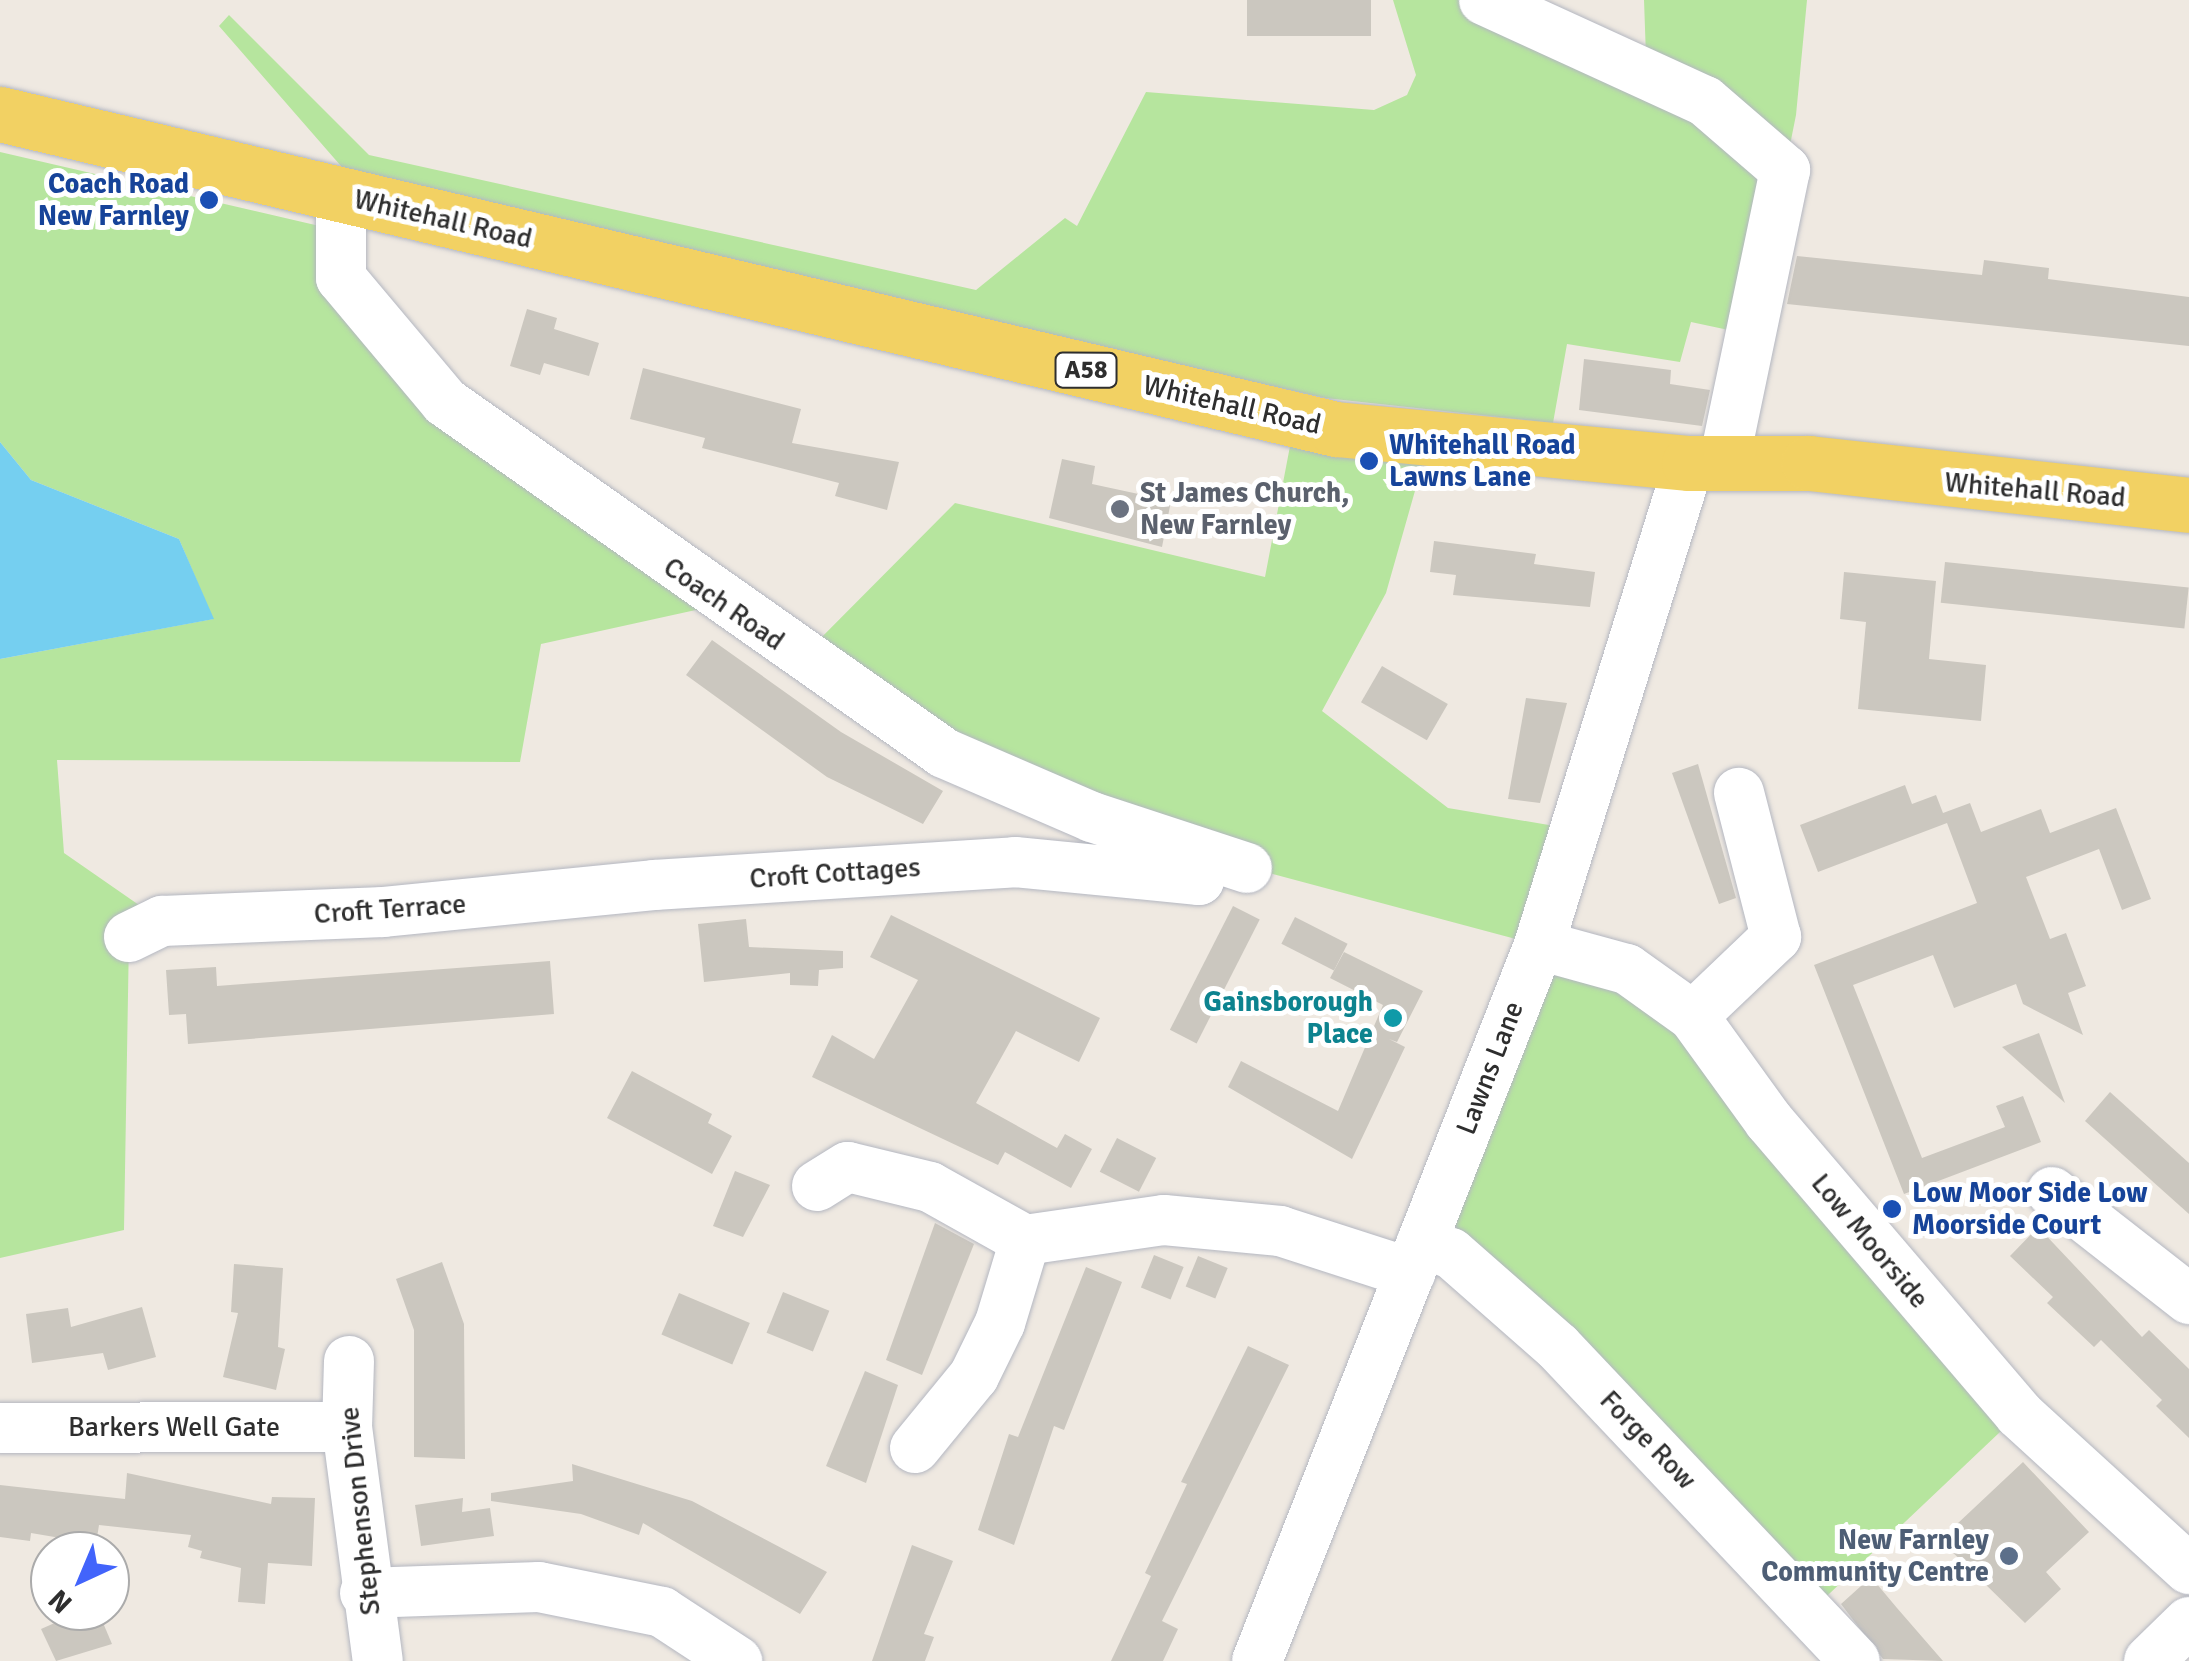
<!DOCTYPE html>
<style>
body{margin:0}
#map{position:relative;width:2189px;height:1661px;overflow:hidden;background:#efe9e1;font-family:Signika,sans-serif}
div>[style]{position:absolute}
.green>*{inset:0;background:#b6e59e}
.water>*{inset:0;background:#75cff0}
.building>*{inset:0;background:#cbc7bf;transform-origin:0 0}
.roads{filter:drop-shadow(0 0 2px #b4b7c1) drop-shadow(0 0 2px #b4b7c1)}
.minor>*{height:50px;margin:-25px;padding:0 25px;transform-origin:25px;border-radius:25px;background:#fff}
.major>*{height:55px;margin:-27.5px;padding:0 27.5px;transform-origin:27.5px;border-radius:27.5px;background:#f2d163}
.dots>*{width:28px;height:28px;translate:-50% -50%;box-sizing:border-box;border:5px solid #fff;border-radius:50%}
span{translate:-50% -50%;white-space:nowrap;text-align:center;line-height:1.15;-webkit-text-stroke:10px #fff;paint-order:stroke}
.shield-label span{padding:2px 8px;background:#fff;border:2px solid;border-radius:8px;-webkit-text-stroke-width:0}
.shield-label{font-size:25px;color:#2e2e2e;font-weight:700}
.transit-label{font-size:28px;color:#164399;font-weight:700}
.right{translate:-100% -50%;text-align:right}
.left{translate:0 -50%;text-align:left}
.street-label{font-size:28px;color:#2e2e2e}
.worship-label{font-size:28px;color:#5b616d;font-weight:700}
.culture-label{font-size:28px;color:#0d838f;font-weight:700}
.service-label{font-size:28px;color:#4e5e75;font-weight:700}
.north{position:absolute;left:30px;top:1531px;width:100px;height:100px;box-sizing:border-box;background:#fff;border:2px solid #ababab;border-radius:50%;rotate:224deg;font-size:28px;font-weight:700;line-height:40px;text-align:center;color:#2e2e2e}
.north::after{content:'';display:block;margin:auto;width:35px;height:45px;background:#4264fb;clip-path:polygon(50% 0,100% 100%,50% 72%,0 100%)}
</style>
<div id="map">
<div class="green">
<i style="clip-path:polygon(1393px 0,1484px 0,1646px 57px,1644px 0,1807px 0,1796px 115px,1752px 335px,1691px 322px,1680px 362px,1567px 344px,1553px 423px,1325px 398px,354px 181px,219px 26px,229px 15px,369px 155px,976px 290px,1065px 218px,1077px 226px,1146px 92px,1374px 110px,1407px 95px,1416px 75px)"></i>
<i style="clip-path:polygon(0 152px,341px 231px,445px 402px,723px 604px,541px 644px,520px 762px,57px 760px,64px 853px,162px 921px,129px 937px,124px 1230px,0 1258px,0 659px,213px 619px,179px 539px,31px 480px,0 442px)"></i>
<i style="clip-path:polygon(1295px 420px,1430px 438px,1386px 593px,1322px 711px,1448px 808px,1578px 830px,1539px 945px,1627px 969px,2019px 1414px,1810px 1612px,1421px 1244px,1538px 945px,1206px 856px,802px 657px,955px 503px,1265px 577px)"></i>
</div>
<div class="water">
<i style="clip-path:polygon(0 442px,31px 480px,179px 539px,214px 619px,0 659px)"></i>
</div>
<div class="building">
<i style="left:1247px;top:0;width:124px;height:36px"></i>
<i style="clip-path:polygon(1797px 256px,1982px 275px,1984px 260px,2049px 268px,2048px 279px,2189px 297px,2189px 346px,1787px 304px)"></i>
<i style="clip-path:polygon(527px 309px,557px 318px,554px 329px,599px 343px,589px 376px,544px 363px,540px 375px,510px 366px)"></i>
<i style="clip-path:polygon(1584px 359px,1671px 370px,1670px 384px,1710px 390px,1702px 426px,1579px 410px)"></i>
<i style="clip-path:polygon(643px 368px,801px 409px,792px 443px,899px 462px,887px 510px,835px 496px,839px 483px,702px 448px,705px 438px,630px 419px)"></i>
<i style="clip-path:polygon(1062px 459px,1095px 466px,1092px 484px,1171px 501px,1162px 547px,1049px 518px)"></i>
<i style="clip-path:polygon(1434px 541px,1536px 554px,1534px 564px,1595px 572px,1590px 607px,1453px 595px,1456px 575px,1430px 572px)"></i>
<i style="left:1945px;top:562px;width:245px;height:41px;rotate:6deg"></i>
<i style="clip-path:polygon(1844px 572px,1936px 581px,1929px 659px,1986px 665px,1981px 721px,1858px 709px,1866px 622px,1840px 619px)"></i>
<i style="clip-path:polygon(712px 640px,841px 732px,943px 791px,923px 824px,827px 777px,686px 675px)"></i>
<i style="left:1382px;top:666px;width:76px;height:42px;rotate:30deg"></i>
<i style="clip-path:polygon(1526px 698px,1567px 703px,1540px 803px,1508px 799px)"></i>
<i style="clip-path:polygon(1698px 764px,1736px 898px,1719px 904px,1672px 773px)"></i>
<i style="clip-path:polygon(1905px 785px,1912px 804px,1936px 795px,1943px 813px,1970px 803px,1981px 832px,2041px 809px,2050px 833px,2116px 808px,2151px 899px,2122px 910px,2099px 849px,2026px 877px,2050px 939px,2066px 933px,2086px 986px,2068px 993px,2083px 1035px,2023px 1004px,2016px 984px,1954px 1008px,1933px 955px,1853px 985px,1922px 1158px,2005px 1127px,1996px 1106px,2023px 1096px,2041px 1142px,1904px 1194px,1814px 965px,1977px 903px,1947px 823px,1818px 872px,1800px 825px)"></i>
<i style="left:1233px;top:906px;width:30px;height:139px;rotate:27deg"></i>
<i style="clip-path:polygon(891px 915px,1100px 1018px,1079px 1062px,1016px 1031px,976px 1103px,1057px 1148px,1065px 1134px,1092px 1149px,1071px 1188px,1005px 1152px,998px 1165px,812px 1077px,832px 1035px,874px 1059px,918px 980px,870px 957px)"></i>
<i style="left:1295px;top:917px;width:59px;height:30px;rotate:27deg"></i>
<i style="clip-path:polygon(746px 919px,749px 947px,843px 951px,843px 968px,819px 970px,818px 986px,790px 985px,790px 973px,704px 982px,698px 924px)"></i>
<i style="clip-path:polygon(1344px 952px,1423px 991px,1397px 1042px,1389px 1039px,1405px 1047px,1352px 1159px,1228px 1087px,1241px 1061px,1338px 1111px,1383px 1005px,1330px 978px)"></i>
<i style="clip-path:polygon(550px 961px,554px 1014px,188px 1044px,186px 1014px,169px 1015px,166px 970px,216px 967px,217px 986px)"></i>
<i style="clip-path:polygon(2039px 1033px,2065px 1103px,2002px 1047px)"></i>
<i style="clip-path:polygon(632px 1071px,712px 1114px,708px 1123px,732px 1136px,712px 1174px,607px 1118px)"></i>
<i style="clip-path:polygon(2110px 1092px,2189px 1163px,2189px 1214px,2085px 1121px)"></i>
<i style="left:1117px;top:1138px;width:44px;height:38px;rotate:27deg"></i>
<i style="clip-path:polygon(735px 1171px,770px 1185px,743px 1237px,713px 1226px)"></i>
<i style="clip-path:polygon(935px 1223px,974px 1244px,922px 1375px,886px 1360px)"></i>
<i style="clip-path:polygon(2038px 1227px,2142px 1337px,2149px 1330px,2189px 1369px,2189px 1438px,2156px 1406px,2162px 1400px,2101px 1340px,2094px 1347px,2047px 1303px,2053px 1297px,2010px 1256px)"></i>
<i style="left:1154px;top:1255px;width:32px;height:35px;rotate:22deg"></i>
<i style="left:1198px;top:1256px;width:32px;height:33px;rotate:22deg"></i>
<i style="clip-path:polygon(442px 1262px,464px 1324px,465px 1459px,414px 1457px,414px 1330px,396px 1279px)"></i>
<i style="clip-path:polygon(234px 1264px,283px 1268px,278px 1347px,285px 1349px,276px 1390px,223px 1377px,238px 1313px,231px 1312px)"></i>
<i style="clip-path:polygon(1086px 1267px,1122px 1282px,1064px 1430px,1054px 1426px,1014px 1545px,978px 1530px,1009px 1434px,1018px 1437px)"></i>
<i style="left:783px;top:1292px;width:50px;height:44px;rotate:22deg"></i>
<i style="left:679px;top:1293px;width:77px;height:45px;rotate:23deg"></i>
<i style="clip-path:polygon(142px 1307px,156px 1357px,108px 1370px,103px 1353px,32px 1363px,26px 1314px,68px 1308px,71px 1327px)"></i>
<i style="clip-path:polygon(1248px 1346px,1289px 1365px,1162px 1621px,1178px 1629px,1163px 1661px,1111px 1661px,1151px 1576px,1145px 1573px,1187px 1484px,1181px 1482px)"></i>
<i style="clip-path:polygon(865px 1371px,898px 1385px,866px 1483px,826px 1466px)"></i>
<i style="clip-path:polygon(2023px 1462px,2089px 1532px,2046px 1572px,2061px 1589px,2025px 1623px,1940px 1540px)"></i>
<i style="clip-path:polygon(572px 1464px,692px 1501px,827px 1572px,800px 1614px,643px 1523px,639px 1535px,581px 1514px,491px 1501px,491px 1493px,573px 1481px)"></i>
<i style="clip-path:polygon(127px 1473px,271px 1504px,272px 1497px,315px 1498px,312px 1566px,268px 1563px,265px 1604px,238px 1602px,241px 1568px,200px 1558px,202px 1551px,188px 1547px,191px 1535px,99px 1525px,96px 1544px,31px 1533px,30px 1541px,0 1537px,0 1485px,125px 1499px)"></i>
<i style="clip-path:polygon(463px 1498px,462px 1512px,490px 1508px,494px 1536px,421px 1546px,415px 1505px)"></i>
<i style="clip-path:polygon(912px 1545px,953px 1561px,924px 1634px,934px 1637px,925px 1661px,872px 1661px)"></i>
<i style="clip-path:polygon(1871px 1577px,1897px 1608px,1943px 1661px,1883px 1659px,1841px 1604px)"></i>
<i style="clip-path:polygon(82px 1611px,98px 1611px,112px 1644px,56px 1661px,41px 1629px)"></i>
</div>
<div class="roads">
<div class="minor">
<i style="left:1484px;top:0;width:243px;rotate:24.6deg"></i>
<i style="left:1705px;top:101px;width:106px;rotate:40.8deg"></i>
<i style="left:1785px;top:170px;width:294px;rotate:101.8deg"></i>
<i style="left:341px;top:194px;width:84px;rotate:90deg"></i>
<i style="left:341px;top:278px;width:162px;rotate:50deg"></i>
<i style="left:445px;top:402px;width:610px;rotate:35.12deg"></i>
<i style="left:944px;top:753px;width:161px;rotate:23.4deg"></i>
<i style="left:1092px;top:817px;width:163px;rotate:18.2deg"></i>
<i style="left:129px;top:937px;width:37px;rotate:-26deg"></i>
<i style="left:162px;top:921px;width:222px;rotate:-2.3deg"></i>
<i style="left:384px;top:912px;width:271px;rotate:-5.7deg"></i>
<i style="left:654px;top:885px;width:362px;rotate:-3.6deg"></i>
<i style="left:1015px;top:862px;width:185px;rotate:5.6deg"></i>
<i style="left:1199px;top:880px;width:15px;rotate:-74deg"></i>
<i style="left:1539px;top:945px;width:91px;rotate:15.3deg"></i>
<i style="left:1627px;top:969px;width:81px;rotate:35.5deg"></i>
<i style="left:1693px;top:1016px;width:130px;rotate:54.1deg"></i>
<i style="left:1769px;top:1121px;width:385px;rotate:49.5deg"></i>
<i style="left:2019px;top:1414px;width:230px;rotate:42.4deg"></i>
<i style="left:1693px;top:1016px;width:115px;rotate:-43.6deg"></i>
<i style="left:1776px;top:937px;width:149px;rotate:-104.4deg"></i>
<i style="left:817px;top:1186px;width:36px;rotate:-32deg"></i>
<i style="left:848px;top:1167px;width:84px;rotate:13.7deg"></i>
<i style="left:930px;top:1187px;width:109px;rotate:29.2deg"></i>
<i style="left:2052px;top:1192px;width:174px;rotate:38deg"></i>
<i style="left:1421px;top:1244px;width:31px;rotate:17deg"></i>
<i style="left:1451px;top:1253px;width:142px;rotate:41.3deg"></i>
<i style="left:1558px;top:1347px;width:432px;rotate:46.6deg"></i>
<i style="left:349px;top:1361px;width:66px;rotate:91.7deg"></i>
<i style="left:347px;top:1427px;width:236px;rotate:82.5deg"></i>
<i style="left:0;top:1428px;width:347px;rotate:-0.2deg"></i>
<i style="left:915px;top:1448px;width:93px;rotate:-50.7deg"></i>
<i style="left:974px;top:1376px;width:59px;rotate:-63.9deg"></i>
<i style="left:1000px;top:1323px;width:87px;rotate:-73.2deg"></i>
<i style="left:1025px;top:1240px;width:140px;rotate:-8.2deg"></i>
<i style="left:1164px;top:1220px;width:117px;rotate:5.4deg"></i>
<i style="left:1280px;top:1231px;width:137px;rotate:17.9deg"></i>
<i style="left:365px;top:1593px;width:174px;rotate:-2deg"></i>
<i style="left:539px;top:1587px;width:126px;rotate:11.5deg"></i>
<i style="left:662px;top:1612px;width:90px;rotate:33.2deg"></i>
<i style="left:1257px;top:1661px;width:770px;rotate:-68.5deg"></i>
<i style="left:1539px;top:945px;width:505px;rotate:-72.71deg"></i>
<i style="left:2149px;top:1661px;width:56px;rotate:-44.3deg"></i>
</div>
<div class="major">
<i style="left:0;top:114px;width:1373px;rotate:13.27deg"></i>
<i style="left:1336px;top:429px;width:355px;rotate:5.5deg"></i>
<i style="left:1689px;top:463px;width:120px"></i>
<i style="left:1809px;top:463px;width:382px;rotate:6.3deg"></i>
</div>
</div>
<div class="dots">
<i style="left:209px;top:200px;background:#1a4fb4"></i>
<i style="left:1369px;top:461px;background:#1a4fb4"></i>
<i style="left:1120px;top:509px;background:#6b7280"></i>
<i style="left:1393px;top:1018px;background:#0f9aa8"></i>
<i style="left:1892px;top:1209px;background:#1a4fb4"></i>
<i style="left:2009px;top:1556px;background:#5c6f8a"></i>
</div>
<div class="shield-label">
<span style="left:1086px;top:370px">A58</span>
</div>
<div class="transit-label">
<span class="right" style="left:189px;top:200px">Coach Road<br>New Farnley</span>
<span class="left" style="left:1389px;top:461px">Whitehall Road<br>Lawns Lane</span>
<span class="left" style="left:1912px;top:1209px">Low Moor Side Low<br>Moorside Court</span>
</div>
<div class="street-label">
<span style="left:443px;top:219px;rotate:13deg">Whitehall Road</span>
<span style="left:1232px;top:405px;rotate:13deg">Whitehall Road</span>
<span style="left:2035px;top:490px;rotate:5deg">Whitehall Road</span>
<span style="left:724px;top:604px;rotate:35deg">Coach Road</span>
<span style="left:835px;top:873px;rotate:-4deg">Croft Cottages</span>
<span style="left:390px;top:909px;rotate:-4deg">Croft Terrace</span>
<span style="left:1490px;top:1068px;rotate:-69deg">Lawns Lane</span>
<span style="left:1870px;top:1241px;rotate:50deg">Low Moorside</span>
<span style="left:174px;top:1427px">Barkers Well Gate</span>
<span style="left:1648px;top:1440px;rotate:46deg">Forge Row</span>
<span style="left:360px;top:1511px;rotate:-96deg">Stephenson Drive</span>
</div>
<div class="worship-label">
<span class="left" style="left:1140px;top:509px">St James Church,<br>New Farnley</span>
</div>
<div class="culture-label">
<span class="right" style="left:1373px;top:1018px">Gainsborough<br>Place</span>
</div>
<div class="service-label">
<span class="right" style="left:1989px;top:1556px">New Farnley<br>Community Centre</span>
</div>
<div class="north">N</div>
</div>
